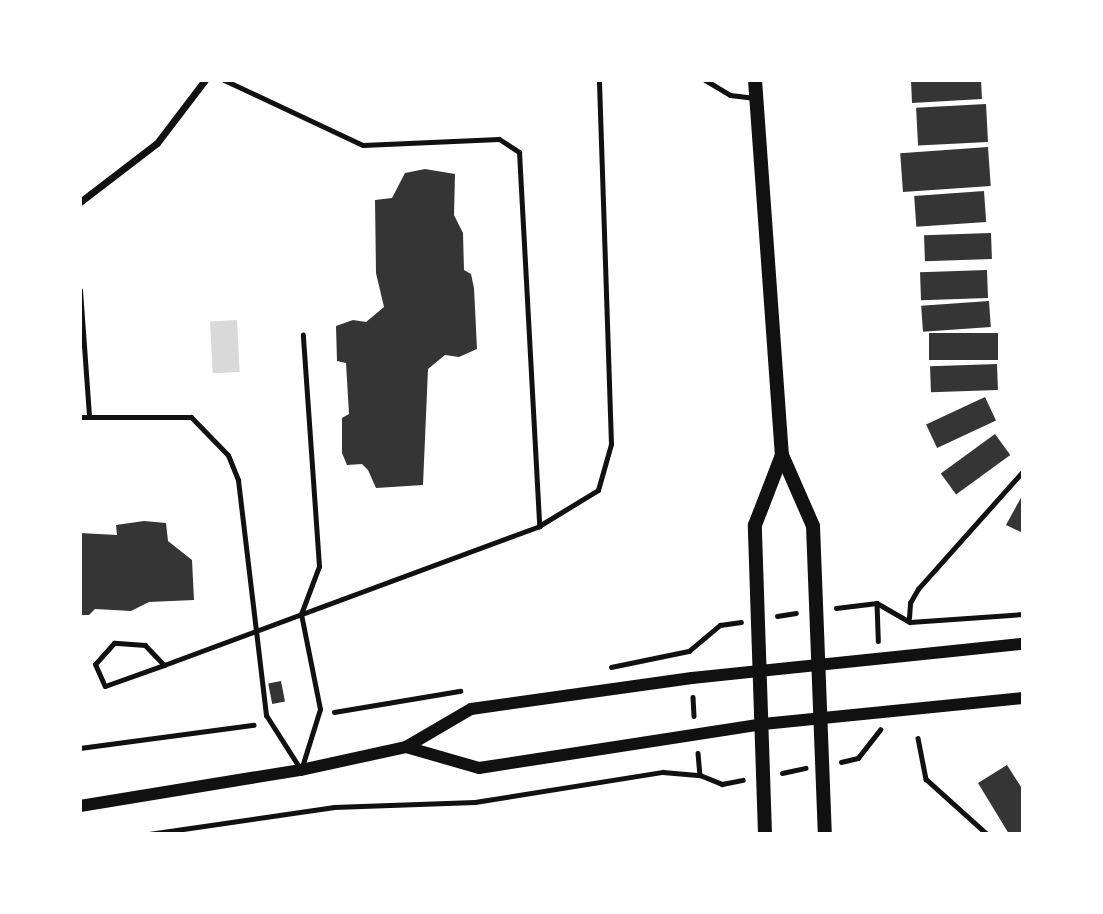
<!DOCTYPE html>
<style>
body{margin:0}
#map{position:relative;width:1103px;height:914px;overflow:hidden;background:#fff;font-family:Jost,sans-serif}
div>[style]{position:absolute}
.water>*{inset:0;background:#d9d9d9;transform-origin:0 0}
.building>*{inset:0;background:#353535;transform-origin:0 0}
.path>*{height:4.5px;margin:-2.25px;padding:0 2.25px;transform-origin:2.25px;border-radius:2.25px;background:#111}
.service>*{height:5px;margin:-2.5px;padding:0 2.5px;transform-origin:2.5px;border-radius:2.5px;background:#111}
.minor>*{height:7px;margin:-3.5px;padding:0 3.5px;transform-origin:3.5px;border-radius:3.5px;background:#111}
.tertiary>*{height:12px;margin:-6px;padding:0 6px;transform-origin:6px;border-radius:6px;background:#111}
.secondary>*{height:14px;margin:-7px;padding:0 7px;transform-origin:7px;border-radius:7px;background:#111}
span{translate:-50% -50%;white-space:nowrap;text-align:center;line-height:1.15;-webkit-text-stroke:7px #fff;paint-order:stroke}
.frame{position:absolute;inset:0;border:82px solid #fff;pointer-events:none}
</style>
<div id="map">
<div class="water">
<i style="left:237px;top:320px;width:52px;height:27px;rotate:87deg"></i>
</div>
<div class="building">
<i style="clip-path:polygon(911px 80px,981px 80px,982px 99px,912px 103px)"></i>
<i style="left:986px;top:104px;width:38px;height:70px;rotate:87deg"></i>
<i style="left:988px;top:147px;width:39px;height:88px;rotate:86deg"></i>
<i style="clip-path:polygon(425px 169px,455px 174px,454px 215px,463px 233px,464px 270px,471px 274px,474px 288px,477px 349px,459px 357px,445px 355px,428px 369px,423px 485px,376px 488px,368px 470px,362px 464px,347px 465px,342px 453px,342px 418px,349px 414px,346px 363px,337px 361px,336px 326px,353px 320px,366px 322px,384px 307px,376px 273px,375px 200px,392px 198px,405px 173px)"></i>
<i style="left:984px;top:191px;width:31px;height:70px;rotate:86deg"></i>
<i style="left:991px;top:233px;width:26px;height:67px;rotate:88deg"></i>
<i style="left:987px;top:270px;width:28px;height:67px;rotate:88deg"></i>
<i style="left:989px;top:301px;width:26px;height:68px;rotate:86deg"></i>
<i style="left:998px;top:333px;width:27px;height:69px;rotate:90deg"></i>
<i style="left:997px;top:364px;width:26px;height:67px;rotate:88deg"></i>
<i style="left:985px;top:397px;width:26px;height:65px;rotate:65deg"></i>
<i style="left:995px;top:434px;width:26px;height:67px;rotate:54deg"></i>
<i style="clip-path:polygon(1023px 494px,1023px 533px,1006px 525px)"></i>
<i style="clip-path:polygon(144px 521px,166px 523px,168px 541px,192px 560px,194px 600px,149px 602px,131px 611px,95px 609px,89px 615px,80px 615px,80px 533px,117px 535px,116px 525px)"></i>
<i style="left:281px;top:681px;width:21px;height:13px;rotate:79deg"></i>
<i style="clip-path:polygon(1007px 765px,1023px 790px,1023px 834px,1009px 834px,978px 783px)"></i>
</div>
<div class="path">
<i style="left:877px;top:603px;width:38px;rotate:88deg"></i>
<i style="left:877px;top:603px;width:38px;rotate:30deg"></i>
<i style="left:910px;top:622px;width:113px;rotate:-4deg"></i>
<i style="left:836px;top:608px;width:41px;rotate:-7deg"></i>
<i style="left:777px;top:616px;width:19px;rotate:-9deg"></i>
<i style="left:909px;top:618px;width:15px;rotate:-86deg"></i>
<i style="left:910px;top:603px;width:16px;rotate:-60deg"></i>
<i style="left:918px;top:589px;width:158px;rotate:-48.3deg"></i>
<i style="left:611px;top:667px;width:80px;rotate:-11.6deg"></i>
<i style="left:689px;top:651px;width:40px;rotate:-40deg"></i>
<i style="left:720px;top:625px;width:21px;rotate:-8deg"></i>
<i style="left:693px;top:697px;width:19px;rotate:87deg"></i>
<i style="left:334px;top:712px;width:128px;rotate:-9.5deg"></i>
<i style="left:918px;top:738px;width:42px;rotate:79deg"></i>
<i style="left:926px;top:779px;width:82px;rotate:42deg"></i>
<i style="left:80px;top:748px;width:175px;rotate:-7.6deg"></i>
<i style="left:698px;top:753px;width:22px;rotate:85deg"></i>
<i style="left:841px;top:762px;width:17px;rotate:-13deg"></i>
<i style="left:858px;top:758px;width:36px;rotate:-52deg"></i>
<i style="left:782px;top:773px;width:24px;rotate:-12deg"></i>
<i style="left:149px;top:834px;width:187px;rotate:-8.3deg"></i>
<i style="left:334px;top:807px;width:141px;rotate:-2deg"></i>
<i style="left:475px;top:802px;width:190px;rotate:-9.1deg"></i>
<i style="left:663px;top:772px;width:37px;rotate:5deg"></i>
<i style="left:700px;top:775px;width:24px;rotate:22deg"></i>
<i style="left:722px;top:784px;width:21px;rotate:-11deg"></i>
</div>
<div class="service">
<i style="left:224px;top:80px;width:153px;rotate:25.1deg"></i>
<i style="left:363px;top:145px;width:136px;rotate:-2.5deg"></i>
<i style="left:499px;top:139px;width:24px;rotate:33deg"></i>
<i style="left:519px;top:152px;width:375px;rotate:86.9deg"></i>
<i style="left:705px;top:80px;width:29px;rotate:31deg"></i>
<i style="left:730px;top:95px;width:23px;rotate:7deg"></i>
<i style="left:80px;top:290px;width:127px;rotate:85.9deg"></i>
<i style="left:80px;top:417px;width:111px"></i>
<i style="left:191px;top:417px;width:53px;rotate:45.8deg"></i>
<i style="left:228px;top:455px;width:27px;rotate:68deg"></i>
<i style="left:238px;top:480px;width:237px;rotate:83.2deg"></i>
<i style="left:266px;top:715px;width:65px;rotate:57.5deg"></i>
<i style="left:164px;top:665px;width:28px;rotate:-134deg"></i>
<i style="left:145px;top:645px;width:31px;rotate:-176deg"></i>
<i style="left:114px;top:643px;width:28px;rotate:132deg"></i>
<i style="left:95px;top:664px;width:24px;rotate:66deg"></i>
<i style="left:105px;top:686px;width:63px;rotate:-19.6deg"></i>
<i style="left:164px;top:665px;width:400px;rotate:-20.3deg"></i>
<i style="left:539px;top:526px;width:69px;rotate:-31.4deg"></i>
<i style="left:598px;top:490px;width:48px;rotate:-74.2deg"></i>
<i style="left:611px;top:444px;width:364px;rotate:-91.9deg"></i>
<i style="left:301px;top:770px;width:64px;rotate:-72.7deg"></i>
<i style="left:320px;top:709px;width:97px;rotate:-101.3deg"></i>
<i style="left:301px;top:614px;width:51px;rotate:-69.4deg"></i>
<i style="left:319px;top:566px;width:232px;rotate:-94deg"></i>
</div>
<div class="minor">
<i style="left:80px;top:202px;width:97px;rotate:-37.5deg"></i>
<i style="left:157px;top:143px;width:79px;rotate:-52.7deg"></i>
</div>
<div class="tertiary">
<i style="left:406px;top:747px;width:76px;rotate:16deg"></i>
<i style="left:479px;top:768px;width:287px;rotate:-8.8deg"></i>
<i style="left:763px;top:724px;width:261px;rotate:-5.7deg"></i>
<i style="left:80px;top:806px;width:224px;rotate:-9.3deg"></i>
<i style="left:301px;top:770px;width:107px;rotate:-12.4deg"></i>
<i style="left:406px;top:747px;width:75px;rotate:-30.3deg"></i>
<i style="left:471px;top:709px;width:223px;rotate:-8deg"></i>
<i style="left:692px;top:678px;width:333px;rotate:-5.9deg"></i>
</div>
<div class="secondary">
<i style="left:755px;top:80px;width:376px;rotate:85.9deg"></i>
<i style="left:782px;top:455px;width:77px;rotate:66.4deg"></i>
<i style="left:813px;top:526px;width:308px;rotate:87.8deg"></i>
<i style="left:765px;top:834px;width:309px;rotate:-91.9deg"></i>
<i style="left:755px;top:525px;width:75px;rotate:-68.9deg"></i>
</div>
<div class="frame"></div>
</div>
